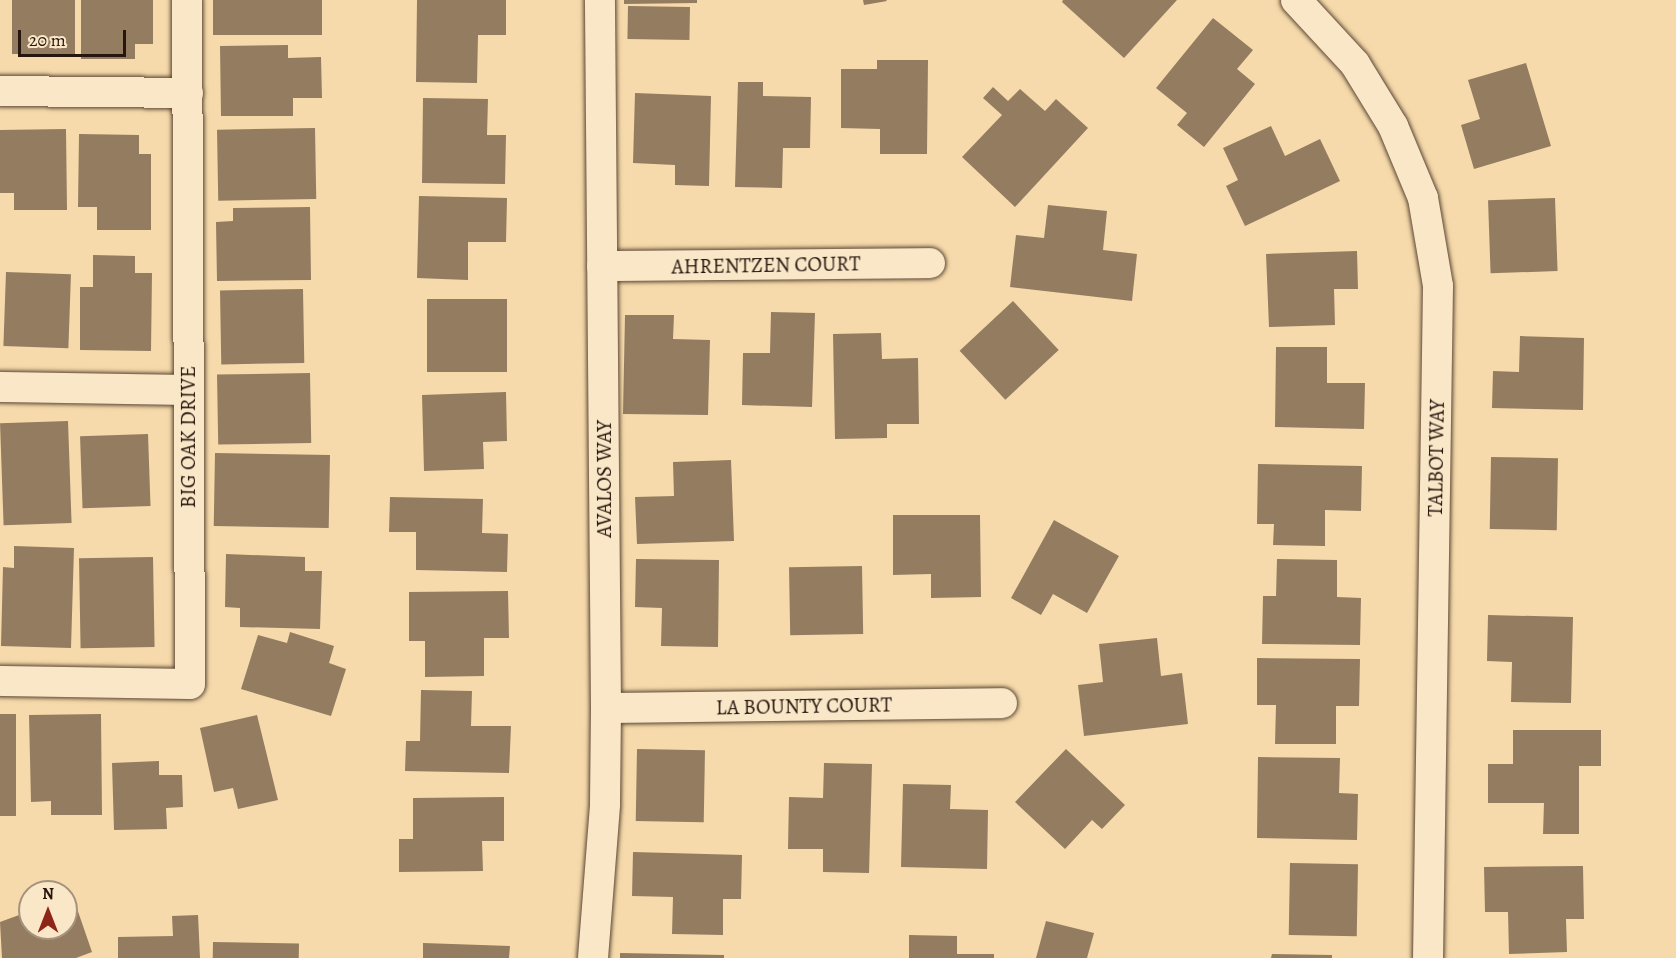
<!DOCTYPE html>
<style>
body{margin:0}
#map{position:relative;width:1676px;height:958px;overflow:hidden;background:#f6daab;font-family:Alegreya,serif}
div>[style]{position:absolute}
.building>*{inset:0;background:#937c60;transform-origin:0 0}
.roads{filter:drop-shadow(0 0 2px #5b4735) drop-shadow(0 0 2px #5b4735)}
.minor>*{height:30px;margin:-15px;padding:0 15px;transform-origin:15px;border-radius:15px;background:#f9e7c8}
span{translate:-50% -50%;white-space:nowrap;text-align:center;line-height:1.15;-webkit-text-stroke:4.5px #f9e7c8;paint-order:stroke}
.street-label{font-size:21px;color:#27160e}
.north{position:absolute;left:18px;top:880px;width:60px;height:60px;box-sizing:border-box;background:#f9e7c8;border:2px solid #a5937e;border-radius:50%;rotate:0deg;font-size:16px;font-weight:700;line-height:24px;text-align:center;color:#27160e}
.north::after{content:'';display:block;margin:auto;width:21px;height:27px;background:#8f2418;clip-path:polygon(50% 0,100% 100%,50% 72%,0 100%)}
.scale{position:absolute;left:18px;top:30px;width:108px;height:27px;box-sizing:border-box;border:3px solid #27160e;border-top:0;padding-left:8px;font-size:18px;line-height:21px;white-space:nowrap;color:#27160e;-webkit-text-stroke:4px #f9e7c8;paint-order:stroke}
</style>
<div id="map">
<div class="building">
<i style="left:12px;top:0;width:63px;height:54px"></i>
<i style="clip-path:polygon(81px 0,153px 0,153px 44px,135px 44px,135px 59px,81px 59px)"></i>
<i style="left:213px;top:0;width:109px;height:35px"></i>
<i style="clip-path:polygon(417px 0,506px 0,506px 35px,478px 35px,477px 83px,416px 82px)"></i>
<i style="clip-path:polygon(624px 0,697px 0,697px 3px,624px 4px)"></i>
<i style="clip-path:polygon(863px 0,886px 0,887px 1px,864px 5px)"></i>
<i style="clip-path:polygon(1063px 0,1177px 0,1124px 58px,1062px 2px)"></i>
<i style="left:628px;top:6px;width:62px;height:33px;rotate:1deg"></i>
<i style="clip-path:polygon(1213px 18px,1253px 50px,1237px 69px,1255px 84px,1204px 147px,1177px 125px,1187px 113px,1156px 88px)"></i>
<i style="clip-path:polygon(288px 45px,288px 58px,321px 57px,322px 98px,293px 98px,293px 116px,221px 116px,220px 46px)"></i>
<i style="clip-path:polygon(877px 60px,928px 60px,927px 154px,880px 154px,880px 129px,841px 128px,841px 69px,877px 69px)"></i>
<i style="clip-path:polygon(1526px 63px,1551px 146px,1474px 169px,1461px 125px,1480px 119px,1468px 80px)"></i>
<i style="clip-path:polygon(738px 82px,763px 82px,763px 96px,811px 97px,810px 148px,783px 148px,782px 188px,735px 187px)"></i>
<i style="clip-path:polygon(993px 87px,1008px 101px,1020px 89px,1045px 111px,1056px 99px,1088px 128px,1015px 207px,962px 157px,1002px 115px,983px 98px)"></i>
<i style="clip-path:polygon(635px 93px,711px 96px,709px 186px,675px 185px,675px 165px,633px 163px)"></i>
<i style="clip-path:polygon(423px 98px,488px 99px,487px 135px,506px 135px,505px 184px,422px 183px)"></i>
<i style="clip-path:polygon(1271px 126px,1285px 156px,1320px 139px,1340px 181px,1245px 226px,1226px 186px,1238px 180px,1223px 148px)"></i>
<i style="left:315px;top:128px;width:71px;height:98px;rotate:89deg"></i>
<i style="clip-path:polygon(66px 129px,67px 210px,14px 210px,14px 193px,0 193px,0 130px)"></i>
<i style="clip-path:polygon(79px 134px,139px 135px,139px 154px,151px 154px,151px 230px,97px 230px,97px 207px,78px 207px)"></i>
<i style="clip-path:polygon(419px 196px,507px 198px,506px 242px,468px 242px,468px 280px,417px 278px)"></i>
<i style="left:1555px;top:198px;width:73px;height:67px;rotate:88deg"></i>
<i style="clip-path:polygon(1048px 205px,1107px 211px,1103px 250px,1137px 254px,1132px 301px,1010px 287px,1016px 235px,1044px 238px)"></i>
<i style="clip-path:polygon(310px 207px,311px 280px,217px 281px,216px 222px,233px 221px,233px 208px)"></i>
<i style="clip-path:polygon(1357px 251px,1358px 289px,1334px 289px,1335px 325px,1269px 327px,1266px 254px)"></i>
<i style="clip-path:polygon(93px 255px,135px 256px,135px 273px,152px 273px,151px 351px,80px 350px,80px 287px,93px 287px)"></i>
<i style="left:6px;top:272px;width:65px;height:74px;rotate:2deg"></i>
<i style="left:303px;top:289px;width:74px;height:83px;rotate:89deg"></i>
<i style="left:427px;top:299px;width:80px;height:73px"></i>
<i style="left:1013px;top:301px;width:67px;height:73px;rotate:47deg"></i>
<i style="clip-path:polygon(771px 312px,815px 313px,812px 407px,742px 405px,743px 353px,770px 353px)"></i>
<i style="clip-path:polygon(625px 315px,674px 315px,673px 339px,710px 340px,708px 415px,623px 414px)"></i>
<i style="clip-path:polygon(881px 333px,882px 359px,918px 358px,919px 424px,887px 424px,887px 438px,835px 439px,833px 334px)"></i>
<i style="clip-path:polygon(1520px 336px,1584px 338px,1583px 410px,1492px 408px,1493px 371px,1519px 372px)"></i>
<i style="clip-path:polygon(1276px 347px,1327px 347px,1327px 383px,1365px 383px,1364px 429px,1275px 427px)"></i>
<i style="left:310px;top:373px;width:70px;height:93px;rotate:89deg"></i>
<i style="clip-path:polygon(506px 392px,507px 441px,483px 442px,484px 469px,424px 471px,422px 395px)"></i>
<i style="left:68px;top:421px;width:102px;height:68px;rotate:88deg"></i>
<i style="left:148px;top:434px;width:72px;height:68px;rotate:88deg"></i>
<i style="left:215px;top:453px;width:115px;height:73px;rotate:1deg"></i>
<i style="left:1491px;top:457px;width:67px;height:72px;rotate:1deg"></i>
<i style="clip-path:polygon(731px 460px,734px 541px,637px 544px,635px 497px,674px 496px,673px 462px)"></i>
<i style="clip-path:polygon(1258px 464px,1362px 466px,1361px 511px,1325px 510px,1325px 546px,1273px 545px,1274px 524px,1257px 524px)"></i>
<i style="clip-path:polygon(390px 497px,483px 499px,482px 533px,508px 534px,507px 572px,416px 570px,416px 532px,389px 532px)"></i>
<i style="clip-path:polygon(893px 515px,980px 515px,981px 597px,931px 598px,931px 574px,893px 575px)"></i>
<i style="clip-path:polygon(1054px 520px,1119px 556px,1087px 613px,1053px 594px,1041px 615px,1011px 598px)"></i>
<i style="clip-path:polygon(14px 546px,74px 548px,71px 648px,1px 646px,3px 567px,14px 568px)"></i>
<i style="clip-path:polygon(226px 554px,305px 557px,305px 571px,322px 571px,320px 629px,240px 627px,240px 608px,225px 607px)"></i>
<i style="left:153px;top:557px;width:90px;height:74px;rotate:89deg"></i>
<i style="clip-path:polygon(636px 559px,719px 560px,718px 647px,661px 646px,662px 608px,635px 607px)"></i>
<i style="clip-path:polygon(1277px 559px,1337px 560px,1337px 597px,1361px 598px,1360px 645px,1262px 644px,1263px 596px,1276px 596px)"></i>
<i style="left:862px;top:566px;width:68px;height:73px;rotate:89deg"></i>
<i style="clip-path:polygon(508px 591px,509px 638px,484px 638px,484px 676px,425px 677px,425px 641px,409px 641px,409px 592px)"></i>
<i style="clip-path:polygon(1488px 615px,1573px 617px,1571px 703px,1511px 702px,1512px 662px,1487px 661px)"></i>
<i style="clip-path:polygon(290px 632px,334px 646px,329px 663px,346px 669px,331px 716px,241px 689px,258px 635px,287px 643px)"></i>
<i style="clip-path:polygon(1157px 638px,1161px 676px,1182px 673px,1188px 724px,1084px 736px,1078px 685px,1103px 682px,1099px 644px)"></i>
<i style="clip-path:polygon(1257px 658px,1360px 659px,1359px 706px,1336px 706px,1336px 744px,1275px 744px,1276px 705px,1257px 705px)"></i>
<i style="clip-path:polygon(421px 690px,472px 691px,471px 726px,511px 726px,509px 773px,405px 771px,406px 741px,420px 741px)"></i>
<i style="left:0;top:714px;width:16px;height:102px"></i>
<i style="clip-path:polygon(101px 714px,102px 815px,51px 815px,51px 801px,31px 802px,29px 715px)"></i>
<i style="clip-path:polygon(257px 715px,278px 800px,238px 809px,233px 788px,214px 792px,200px 728px)"></i>
<i style="clip-path:polygon(1513px 730px,1601px 730px,1601px 766px,1579px 766px,1579px 834px,1543px 834px,1544px 803px,1488px 803px,1488px 764px,1513px 764px)"></i>
<i style="left:637px;top:749px;width:68px;height:72px;rotate:1deg"></i>
<i style="clip-path:polygon(1066px 749px,1125px 805px,1102px 829px,1092px 820px,1065px 849px,1015px 802px)"></i>
<i style="clip-path:polygon(1258px 757px,1340px 758px,1339px 793px,1358px 794px,1357px 840px,1257px 838px)"></i>
<i style="clip-path:polygon(159px 761px,159px 775px,182px 775px,183px 807px,166px 808px,167px 829px,114px 830px,112px 763px)"></i>
<i style="clip-path:polygon(824px 763px,872px 764px,869px 873px,823px 872px,823px 849px,788px 849px,789px 797px,823px 798px)"></i>
<i style="clip-path:polygon(903px 784px,951px 785px,950px 809px,988px 810px,987px 869px,901px 867px)"></i>
<i style="clip-path:polygon(504px 797px,504px 841px,482px 841px,483px 871px,399px 872px,399px 839px,413px 839px,413px 798px)"></i>
<i style="clip-path:polygon(633px 852px,742px 855px,741px 899px,723px 899px,723px 935px,672px 934px,673px 897px,632px 896px)"></i>
<i style="left:1290px;top:863px;width:68px;height:72px;rotate:1deg"></i>
<i style="clip-path:polygon(1583px 866px,1584px 919px,1566px 919px,1567px 952px,1509px 954px,1508px 912px,1485px 912px,1484px 867px)"></i>
<i style="clip-path:polygon(73px 897px,92px 952px,76px 958px,2px 958px,0 922px,30px 911px,30px 928px,66px 928px,66px 899px)"></i>
<i style="clip-path:polygon(198px 915px,200px 958px,118px 958px,118px 937px,173px 936px,172px 916px)"></i>
<i style="clip-path:polygon(1046px 921px,1094px 933px,1087px 958px,1036px 958px)"></i>
<i style="clip-path:polygon(909px 935px,957px 936px,957px 954px,994px 954px,994px 958px,909px 958px)"></i>
<i style="left:213px;top:942px;width:86px;height:16px;rotate:1deg"></i>
<i style="clip-path:polygon(423px 943px,510px 946px,509px 958px,423px 958px)"></i>
<i style="clip-path:polygon(620px 953px,724px 955px,724px 958px,620px 958px)"></i>
<i style="clip-path:polygon(1272px 954px,1332px 955px,1332px 958px,1271px 958px)"></i>
</div>
<div class="roads">
<div class="minor">
<i style="left:1296px;top:0;width:87px;rotate:47.3deg"></i>
<i style="left:1355px;top:64px;width:73px;rotate:58.5deg"></i>
<i style="left:1393px;top:126px;width:78px;rotate:67.4deg"></i>
<i style="left:1423px;top:198px;width:89px;rotate:80.3deg"></i>
<i style="left:1438px;top:286px;width:672px;rotate:90.85deg"></i>
<i style="left:0;top:91px;width:188px;rotate:0.6deg"></i>
<i style="left:602px;top:266px;width:328px;rotate:-0.5deg"></i>
<i style="left:0;top:387px;width:188px;rotate:0.9deg"></i>
<i style="left:0;top:681px;width:190px;rotate:0.9deg"></i>
<i style="left:190px;top:684px;width:684px;rotate:-90.25deg"></i>
<i style="left:606px;top:708px;width:396px;rotate:-0.7deg"></i>
<i style="left:593px;top:958px;width:154px;rotate:-85.5deg"></i>
<i style="left:605px;top:804px;width:96px;rotate:-89.4deg"></i>
<i style="left:606px;top:708px;width:708px;rotate:-90.49deg"></i>
</div>
</div>
<div class="street-label">
<span style="left:766px;top:265px;rotate:-1deg">AHRENTZEN COURT</span>
<span style="left:188px;top:437px;rotate:-90deg">BIG OAK DRIVE</span>
<span style="left:1436px;top:458px;rotate:-89deg">TALBOT WAY</span>
<span style="left:604px;top:479px;rotate:-90deg">AVALOS WAY</span>
<span style="left:804px;top:706px;rotate:-1deg">LA BOUNTY COURT</span>
</div>
<div class="north">N</div>
<div class="scale">20 m</div>
</div>
